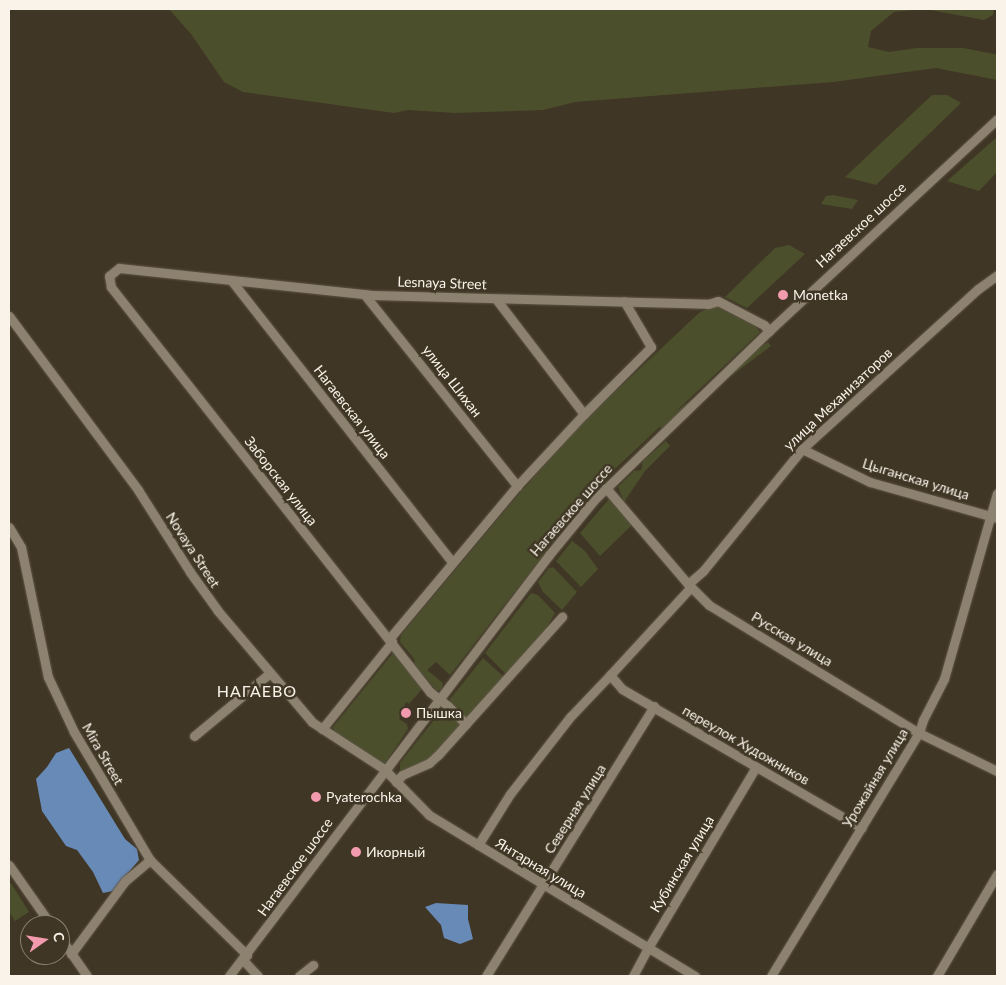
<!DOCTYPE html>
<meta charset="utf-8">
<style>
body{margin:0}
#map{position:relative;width:1006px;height:985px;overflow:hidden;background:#403625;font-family:Lato,sans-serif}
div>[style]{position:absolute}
.green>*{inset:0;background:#4b4f2c;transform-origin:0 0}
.water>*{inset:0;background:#688ab6}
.roads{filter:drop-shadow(0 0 1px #5e5546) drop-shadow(0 0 1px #5e5546)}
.minor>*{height:9px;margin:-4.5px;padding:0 4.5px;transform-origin:4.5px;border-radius:4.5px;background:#8d816f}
.dots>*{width:14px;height:14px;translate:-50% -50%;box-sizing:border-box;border:2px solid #403625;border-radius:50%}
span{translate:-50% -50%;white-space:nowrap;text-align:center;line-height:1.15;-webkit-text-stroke:5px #403625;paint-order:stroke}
.street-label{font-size:14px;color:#f9f3e9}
.poi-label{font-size:14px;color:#f9f3e9}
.left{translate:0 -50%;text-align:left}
.quarter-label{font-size:16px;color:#f9f3e9;letter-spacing:1px}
.frame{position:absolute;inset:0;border:10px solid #f9f3e9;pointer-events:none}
.north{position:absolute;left:20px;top:915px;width:50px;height:50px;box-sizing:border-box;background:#403625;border:1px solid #8a8273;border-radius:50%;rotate:77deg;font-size:14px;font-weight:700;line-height:20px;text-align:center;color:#f9f3e9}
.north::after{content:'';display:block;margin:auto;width:18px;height:22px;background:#f29aae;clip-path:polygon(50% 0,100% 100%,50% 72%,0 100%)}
</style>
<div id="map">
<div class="green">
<i style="clip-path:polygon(169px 9px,924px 9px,894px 12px,871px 31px,868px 47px,889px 52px,917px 48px,963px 48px,994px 54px,997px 55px,997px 80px,936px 68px,833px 82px,575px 102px,543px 110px,455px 113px,408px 110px,394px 113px,243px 92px,224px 82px,191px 34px)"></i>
<i style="clip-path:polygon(925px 9px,994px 9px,993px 15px,984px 20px)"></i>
<i style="clip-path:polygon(932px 95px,947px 95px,961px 103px,876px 185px,845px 177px)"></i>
<i style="clip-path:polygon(996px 138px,997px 172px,979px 191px,947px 181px)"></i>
<i style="clip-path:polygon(833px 195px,858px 200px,852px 209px,821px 204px,826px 196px)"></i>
<i style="clip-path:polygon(789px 245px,805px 254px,747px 308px,725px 297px,775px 248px)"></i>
<i style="clip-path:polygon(716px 306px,756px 327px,760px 332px,597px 486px,450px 675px,436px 662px,427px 670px,443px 683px,441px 690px,436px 690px,414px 664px,415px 660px,400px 642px,401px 635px,518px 495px,586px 419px,700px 312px)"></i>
<i style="left:768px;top:342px;width:5px;height:137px;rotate:53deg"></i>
<i style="clip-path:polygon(666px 441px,670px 446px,645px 471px,624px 502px,618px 487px,634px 471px,641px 470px,643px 461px)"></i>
<i style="clip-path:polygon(609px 499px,632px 525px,600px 556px,580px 533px)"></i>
<i style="clip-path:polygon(572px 541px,585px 551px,598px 569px,581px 587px,556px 561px)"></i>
<i style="clip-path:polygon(553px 567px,577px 592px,562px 610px,543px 592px,538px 582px,549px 568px)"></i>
<i style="clip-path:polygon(531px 593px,538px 595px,555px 613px,544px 632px,507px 675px,485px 653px)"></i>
<i style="clip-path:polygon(393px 653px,411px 671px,422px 689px,409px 704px,406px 702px,399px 719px,407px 724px,408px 729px,386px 762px,382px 763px,343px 736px,336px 734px,333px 727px)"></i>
<i style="clip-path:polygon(483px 658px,505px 678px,467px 718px,450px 704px,450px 699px)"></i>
<i style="clip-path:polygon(445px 706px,463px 724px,426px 762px,400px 774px,400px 763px)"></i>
<i style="clip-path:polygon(11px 883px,29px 912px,15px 921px,9px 912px,9px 885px)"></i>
</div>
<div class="water">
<i style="clip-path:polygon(69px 748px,125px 839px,137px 849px,139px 860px,113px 891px,103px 893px,93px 872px,77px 850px,66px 846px,42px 811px,36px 779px,47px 767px,56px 753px)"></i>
<i style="clip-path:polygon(436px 903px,468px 905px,468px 919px,473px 939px,460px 944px,444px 938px,441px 925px,425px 907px)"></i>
</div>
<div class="roads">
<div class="minor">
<i style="left:231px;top:280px;width:358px;rotate:51.9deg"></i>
<i style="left:364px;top:294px;width:246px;rotate:51.4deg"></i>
<i style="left:496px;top:299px;width:145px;rotate:52.6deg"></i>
<i style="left:9px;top:316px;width:217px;rotate:53.4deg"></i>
<i style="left:138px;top:490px;width:97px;rotate:57.6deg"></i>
<i style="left:190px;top:572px;width:48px;rotate:54.3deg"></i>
<i style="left:218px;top:611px;width:145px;rotate:49.7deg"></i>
<i style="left:312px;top:722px;width:86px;rotate:33.1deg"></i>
<i style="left:384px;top:769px;width:64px;rotate:45.6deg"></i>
<i style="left:429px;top:815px;width:311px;rotate:31.2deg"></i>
<i style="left:802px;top:449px;width:76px;rotate:25.9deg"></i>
<i style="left:870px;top:482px;width:132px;rotate:15.8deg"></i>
<i style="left:606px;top:488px;width:126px;rotate:49.5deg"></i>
<i style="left:688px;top:584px;width:30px;rotate:45deg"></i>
<i style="left:709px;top:605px;width:246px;rotate:31.4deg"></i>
<i style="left:919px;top:733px;width:87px;rotate:26deg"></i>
<i style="left:9px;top:527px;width:23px;rotate:59deg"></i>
<i style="left:21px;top:547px;width:133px;rotate:78.3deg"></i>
<i style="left:48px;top:677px;width:61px;rotate:64.7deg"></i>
<i style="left:74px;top:732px;width:149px;rotate:59.3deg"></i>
<i style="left:150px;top:860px;width:136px;rotate:44.4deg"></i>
<i style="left:688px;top:584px;width:20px;rotate:-41deg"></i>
<i style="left:703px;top:571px;width:157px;rotate:-50.9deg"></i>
<i style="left:802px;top:449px;width:238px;rotate:-42.3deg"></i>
<i style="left:978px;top:289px;width:24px;rotate:-36deg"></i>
<i style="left:691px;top:587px;width:120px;rotate:132.6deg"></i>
<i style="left:610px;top:675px;width:18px;rotate:49deg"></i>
<i style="left:622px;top:689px;width:277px;rotate:30.1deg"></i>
<i style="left:389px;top:639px;width:199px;rotate:-50.1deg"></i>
<i style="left:517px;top:486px;width:98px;rotate:-47.1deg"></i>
<i style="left:584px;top:414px;width:95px;rotate:-45deg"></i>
<i style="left:651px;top:347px;width:53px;rotate:-120.4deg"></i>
<i style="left:466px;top:724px;width:25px;rotate:-135deg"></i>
<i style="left:448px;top:706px;width:23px;rotate:-142deg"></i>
<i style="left:430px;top:692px;width:516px;rotate:-128.23deg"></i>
<i style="left:111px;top:287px;width:11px;rotate:-100deg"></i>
<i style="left:109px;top:276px;width:13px;rotate:-39deg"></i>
<i style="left:119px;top:268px;width:255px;rotate:6.1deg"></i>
<i style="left:373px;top:295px;width:335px;rotate:1.5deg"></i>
<i style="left:708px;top:304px;width:10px;rotate:-17deg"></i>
<i style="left:718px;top:301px;width:52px;rotate:27.6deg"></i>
<i style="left:764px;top:325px;width:8px;rotate:50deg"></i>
<i style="left:322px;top:729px;width:112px;rotate:-51.2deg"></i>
<i style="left:194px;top:736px;width:99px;rotate:-39.7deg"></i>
<i style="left:396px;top:782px;width:9px;rotate:-49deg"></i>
<i style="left:402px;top:775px;width:30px;rotate:-24deg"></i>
<i style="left:429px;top:763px;width:12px;rotate:-42deg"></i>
<i style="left:438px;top:755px;width:186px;rotate:-48.1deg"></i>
<i style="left:478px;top:845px;width:60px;rotate:-57.9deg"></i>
<i style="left:510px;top:794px;width:98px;rotate:-52.1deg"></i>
<i style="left:570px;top:717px;width:58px;rotate:-46.4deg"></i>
<i style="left:9px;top:865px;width:73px;rotate:55deg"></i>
<i style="left:60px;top:937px;width:47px;rotate:55.3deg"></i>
<i style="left:71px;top:954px;width:91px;rotate:-53.5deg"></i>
<i style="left:125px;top:881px;width:33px;rotate:-40deg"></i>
<i style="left:243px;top:960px;width:22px;rotate:47deg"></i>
<i style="left:229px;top:976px;width:529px;rotate:-52.76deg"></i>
<i style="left:549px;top:555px;width:71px;rotate:-50.7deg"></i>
<i style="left:594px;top:500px;width:243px;rotate:-44deg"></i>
<i style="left:769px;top:331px;width:311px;rotate:-42.9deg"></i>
<i style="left:299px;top:976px;width:18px;rotate:-38deg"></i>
<i style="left:486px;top:976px;width:318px;rotate:-58.1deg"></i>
<i style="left:633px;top:976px;width:32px;rotate:-62deg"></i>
<i style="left:648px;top:948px;width:211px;rotate:-59.2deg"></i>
<i style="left:771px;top:976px;width:285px;rotate:-58.7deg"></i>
<i style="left:919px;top:733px;width:14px;rotate:-73deg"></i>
<i style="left:923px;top:720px;width:46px;rotate:-62.9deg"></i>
<i style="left:944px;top:679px;width:193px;rotate:-74.1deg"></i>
<i style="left:937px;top:976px;width:118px;rotate:-59.5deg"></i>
</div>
</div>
<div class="dots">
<i style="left:783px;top:295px;background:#f29aae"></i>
<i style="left:406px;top:713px;background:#f29aae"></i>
<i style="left:316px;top:797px;background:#f29aae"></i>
<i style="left:356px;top:852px;background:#f29aae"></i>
</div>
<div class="street-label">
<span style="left:861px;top:225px;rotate:-43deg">Нагаевское шоссе</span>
<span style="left:442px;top:283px;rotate:2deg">Lesnaya Street</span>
<span style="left:452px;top:381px;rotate:52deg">улица Шихан</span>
<span style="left:838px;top:399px;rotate:-43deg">улица Механизаторов</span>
<span style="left:352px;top:412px;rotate:52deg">Нагаевская улица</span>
<span style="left:916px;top:479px;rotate:17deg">Цыганская улица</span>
<span style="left:281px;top:481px;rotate:52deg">Заборская улица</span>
<span style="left:571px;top:510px;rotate:-49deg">Нагаевское шоссе</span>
<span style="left:193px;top:550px;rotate:57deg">Novaya Street</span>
<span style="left:792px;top:639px;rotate:31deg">Русская улица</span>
<span style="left:746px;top:745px;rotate:30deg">переулок Художников</span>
<span style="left:103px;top:754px;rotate:60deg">Mira Street</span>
<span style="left:875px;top:778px;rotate:-59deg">Урожайная улица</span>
<span style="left:575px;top:809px;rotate:-58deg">Северная улица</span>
<span style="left:682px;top:864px;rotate:-59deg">Кубинская улица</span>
<span style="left:295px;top:867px;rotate:-54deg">Нагаевское шоссе</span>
<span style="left:541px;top:868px;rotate:31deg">Янтарная улица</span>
</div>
<div class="poi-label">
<span class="left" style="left:793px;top:295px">Monetka</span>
<span class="left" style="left:416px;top:713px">Пышка</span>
<span class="left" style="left:326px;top:797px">Pyaterochka</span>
<span class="left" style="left:366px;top:852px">Икорный</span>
</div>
<div class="quarter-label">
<span style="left:257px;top:691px">НАГАЕВО</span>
</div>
<div class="frame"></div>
<div class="north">С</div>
</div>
